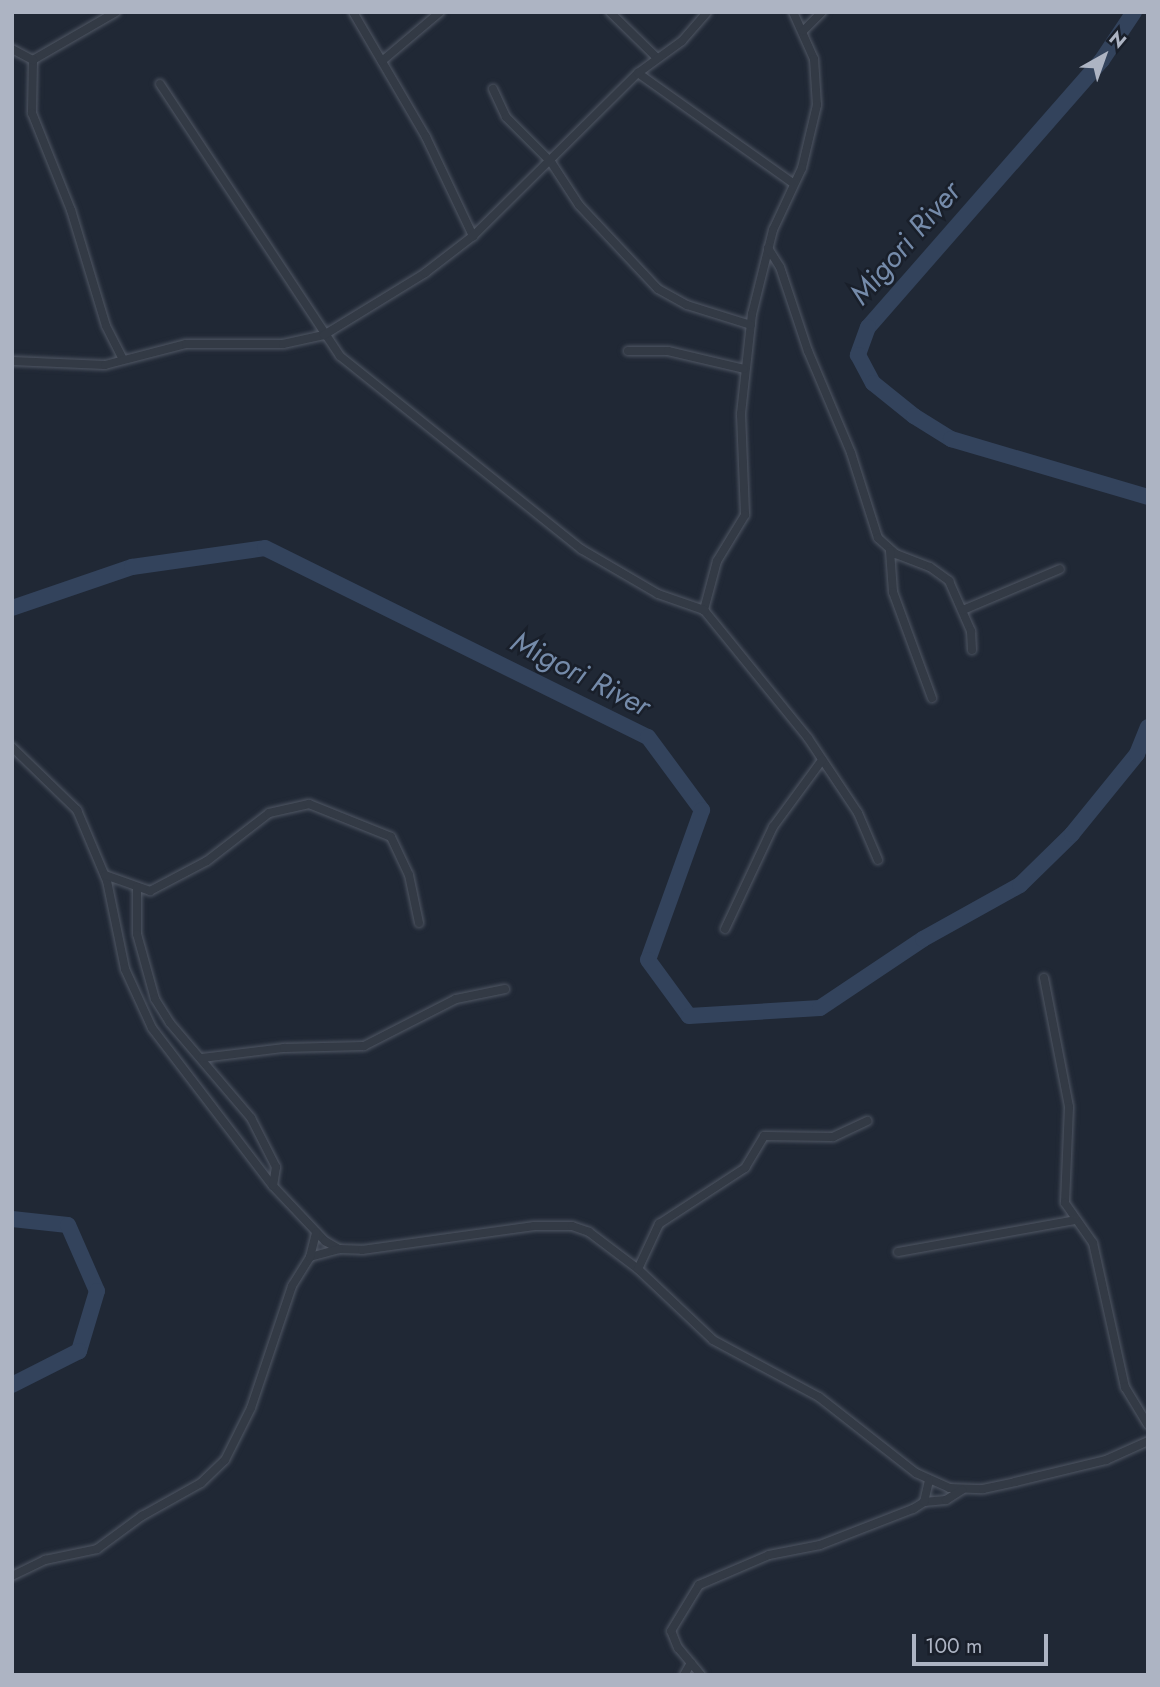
<!DOCTYPE html>
<style>
body{margin:0}
#map{position:relative;width:1160px;height:1687px;overflow:hidden;background:#202835;font-family:Jost,sans-serif}
div>[style]{position:absolute}
.river>*{height:16px;margin:-8px;padding:0 8px;transform-origin:8px;border-radius:8px;background:#33435c}
.roads{filter:drop-shadow(0 0 2px #505764) drop-shadow(0 0 2px #505764)}
.minor>*{height:8px;margin:-4px;padding:0 4px;transform-origin:4px;border-radius:4px;background:#333a45}
span{translate:-50% -50%;white-space:nowrap;text-align:center;line-height:1.15;-webkit-text-stroke:5px #191f2a;paint-order:stroke}
.water-label{font-size:30px;color:#758baa;font-style:italic}
.frame{position:absolute;inset:0;border:14px solid #adb4c3;pointer-events:none}
.north{position:absolute;left:1069px;top:21px;width:70px;height:70px;-webkit-text-stroke:5px #191f2a;paint-order:stroke;rotate:40deg;font-size:19px;font-weight:700;line-height:28px;text-align:center;color:#adb4c3}
.north::after{content:'';display:block;margin:auto;width:24px;height:32px;background:#adb4c3;clip-path:polygon(50% 0,100% 100%,50% 72%,0 100%)}
.scale{position:absolute;left:912px;top:1634px;width:136px;height:32px;box-sizing:border-box;border:4px solid #adb4c3;border-top:0;padding-left:9px;font-size:21px;line-height:24px;white-space:nowrap;color:#adb4c3;-webkit-text-stroke:5px #191f2a;paint-order:stroke}
</style>
<div id="map">
<div class="river">
<i style="left:1134px;top:12px;width:58px;rotate:123.7deg"></i>
<i style="left:1102px;top:60px;width:355px;rotate:131.2deg"></i>
<i style="left:868px;top:327px;width:30px;rotate:110deg"></i>
<i style="left:858px;top:355px;width:32px;rotate:62deg"></i>
<i style="left:873px;top:383px;width:53px;rotate:38.8deg"></i>
<i style="left:914px;top:416px;width:44px;rotate:31.9deg"></i>
<i style="left:951px;top:439px;width:205px;rotate:16.4deg"></i>
<i style="left:12px;top:608px;width:127px;rotate:-18.9deg"></i>
<i style="left:132px;top:567px;width:134px;rotate:-8.1deg"></i>
<i style="left:265px;top:548px;width:427px;rotate:26.3deg"></i>
<i style="left:648px;top:737px;width:91px;rotate:53.5deg"></i>
<i style="left:702px;top:810px;width:159px;rotate:109.8deg"></i>
<i style="left:648px;top:960px;width:69px;rotate:53.8deg"></i>
<i style="left:689px;top:1016px;width:131px;rotate:-3.5deg"></i>
<i style="left:820px;top:1008px;width:124px;rotate:-33.8deg"></i>
<i style="left:923px;top:939px;width:111px;rotate:-29.1deg"></i>
<i style="left:1020px;top:885px;width:73px;rotate:-44.4deg"></i>
<i style="left:1072px;top:834px;width:103px;rotate:-50.9deg"></i>
<i style="left:1137px;top:754px;width:29px;rotate:-68deg"></i>
<i style="left:12px;top:1219px;width:56px;rotate:6.1deg"></i>
<i style="left:68px;top:1225px;width:72px;rotate:66.3deg"></i>
<i style="left:97px;top:1291px;width:63px;rotate:106.7deg"></i>
<i style="left:79px;top:1351px;width:75px;rotate:153.1deg"></i>
</div>
<div class="roads">
<div class="minor">
<i style="left:116px;top:12px;width:96px;rotate:150deg"></i>
<i style="left:33px;top:60px;width:53px;rotate:91.1deg"></i>
<i style="left:32px;top:113px;width:105px;rotate:68.1deg"></i>
<i style="left:71px;top:210px;width:121px;rotate:73.2deg"></i>
<i style="left:106px;top:326px;width:36px;rotate:63deg"></i>
<i style="left:353px;top:12px;width:145px;rotate:59.7deg"></i>
<i style="left:426px;top:137px;width:110px;rotate:64.6deg"></i>
<i style="left:610px;top:12px;width:66px;rotate:44.4deg"></i>
<i style="left:793px;top:12px;width:51px;rotate:65.9deg"></i>
<i style="left:814px;top:59px;width:46px;rotate:86.3deg"></i>
<i style="left:817px;top:105px;width:65px;rotate:103.4deg"></i>
<i style="left:802px;top:168px;width:68px;rotate:115.1deg"></i>
<i style="left:773px;top:230px;width:87px;rotate:104deg"></i>
<i style="left:752px;top:314px;width:101px;rotate:96.3deg"></i>
<i style="left:741px;top:414px;width:101px;rotate:87.7deg"></i>
<i style="left:745px;top:515px;width:54px;rotate:121.3deg"></i>
<i style="left:717px;top:561px;width:51px;rotate:104.9deg"></i>
<i style="left:704px;top:610px;width:165px;rotate:50.9deg"></i>
<i style="left:808px;top:738px;width:90px;rotate:56.3deg"></i>
<i style="left:858px;top:813px;width:51px;rotate:66.9deg"></i>
<i style="left:803px;top:31px;width:27px;rotate:-45deg"></i>
<i style="left:12px;top:49px;width:24px;rotate:28deg"></i>
<i style="left:382px;top:61px;width:76px;rotate:-40.2deg"></i>
<i style="left:638px;top:73px;width:191px;rotate:35.4deg"></i>
<i style="left:160px;top:84px;width:326px;rotate:56.5deg"></i>
<i style="left:340px;top:356px;width:309px;rotate:38.7deg"></i>
<i style="left:581px;top:549px;width:89px;rotate:30.3deg"></i>
<i style="left:658px;top:594px;width:49px;rotate:19.2deg"></i>
<i style="left:493px;top:89px;width:31px;rotate:65deg"></i>
<i style="left:506px;top:117px;width:64px;rotate:45deg"></i>
<i style="left:551px;top:162px;width:51px;rotate:56.9deg"></i>
<i style="left:579px;top:205px;width:115px;rotate:46.8deg"></i>
<i style="left:658px;top:289px;width:33px;rotate:29deg"></i>
<i style="left:687px;top:305px;width:67px;rotate:17.4deg"></i>
<i style="left:768px;top:248px;width:22px;rotate:58deg"></i>
<i style="left:780px;top:267px;width:89px;rotate:71.6deg"></i>
<i style="left:808px;top:351px;width:111px;rotate:67.1deg"></i>
<i style="left:851px;top:453px;width:89px;rotate:72.4deg"></i>
<i style="left:878px;top:538px;width:24px;rotate:42deg"></i>
<i style="left:896px;top:554px;width:36px;rotate:21deg"></i>
<i style="left:930px;top:567px;width:24px;rotate:36deg"></i>
<i style="left:949px;top:581px;width:55px;rotate:66.3deg"></i>
<i style="left:971px;top:631px;width:19px;rotate:87deg"></i>
<i style="left:628px;top:351px;width:40px"></i>
<i style="left:668px;top:351px;width:78px;rotate:13.3deg"></i>
<i style="left:12px;top:361px;width:93px;rotate:2.5deg"></i>
<i style="left:105px;top:365px;width:84px;rotate:-14.5deg"></i>
<i style="left:186px;top:344px;width:97px"></i>
<i style="left:283px;top:344px;width:42px;rotate:-12.4deg"></i>
<i style="left:324px;top:335px;width:119px;rotate:-31.5deg"></i>
<i style="left:425px;top:273px;width:61px;rotate:-37.6deg"></i>
<i style="left:473px;top:236px;width:232px;rotate:-44.7deg"></i>
<i style="left:638px;top:73px;width:54px;rotate:-36deg"></i>
<i style="left:682px;top:41px;width:38px;rotate:-49deg"></i>
<i style="left:890px;top:551px;width:41px;rotate:85.8deg"></i>
<i style="left:893px;top:592px;width:113px;rotate:69.8deg"></i>
<i style="left:963px;top:610px;width:105px;rotate:-22.9deg"></i>
<i style="left:12px;top:747px;width:91px;rotate:44.1deg"></i>
<i style="left:77px;top:810px;width:77px;rotate:67.1deg"></i>
<i style="left:107px;top:881px;width:90px;rotate:78.4deg"></i>
<i style="left:125px;top:969px;width:65px;rotate:65.4deg"></i>
<i style="left:152px;top:1028px;width:199px;rotate:52.6deg"></i>
<i style="left:273px;top:1186px;width:76px;rotate:46.6deg"></i>
<i style="left:325px;top:1241px;width:16px;rotate:30deg"></i>
<i style="left:339px;top:1249px;width:23px;rotate:2deg"></i>
<i style="left:362px;top:1250px;width:174px;rotate:-7.9deg"></i>
<i style="left:534px;top:1226px;width:38px"></i>
<i style="left:572px;top:1226px;width:18px;rotate:19deg"></i>
<i style="left:589px;top:1232px;width:61px;rotate:37.1deg"></i>
<i style="left:638px;top:1269px;width:103px;rotate:43.4deg"></i>
<i style="left:713px;top:1340px;width:120px;rotate:28.3deg"></i>
<i style="left:819px;top:1397px;width:123px;rotate:38.1deg"></i>
<i style="left:916px;top:1473px;width:36px;rotate:24deg"></i>
<i style="left:949px;top:1488px;width:34px;rotate:2deg"></i>
<i style="left:983px;top:1489px;width:33px;rotate:-12deg"></i>
<i style="left:1015px;top:1482px;width:94px;rotate:-13.6deg"></i>
<i style="left:1106px;top:1460px;width:46px;rotate:-24.3deg"></i>
<i style="left:105px;top:875px;width:48px;rotate:19.6deg"></i>
<i style="left:150px;top:891px;width:64px;rotate:-27.8deg"></i>
<i style="left:207px;top:861px;width:78px;rotate:-37.7deg"></i>
<i style="left:269px;top:813px;width:41px;rotate:-12.7deg"></i>
<i style="left:309px;top:804px;width:88px;rotate:21.9deg"></i>
<i style="left:391px;top:837px;width:42px;rotate:64.7deg"></i>
<i style="left:409px;top:875px;width:49px;rotate:78.2deg"></i>
<i style="left:137px;top:887px;width:47px;rotate:90deg"></i>
<i style="left:137px;top:934px;width:67px;rotate:74.5deg"></i>
<i style="left:155px;top:999px;width:28px;rotate:58deg"></i>
<i style="left:170px;top:1023px;width:125px;rotate:49.5deg"></i>
<i style="left:251px;top:1118px;width:55px;rotate:63deg"></i>
<i style="left:276px;top:1167px;width:19px;rotate:99deg"></i>
<i style="left:725px;top:929px;width:113px;rotate:-64.8deg"></i>
<i style="left:773px;top:827px;width:83px;rotate:-53.8deg"></i>
<i style="left:1044px;top:978px;width:131px;rotate:79deg"></i>
<i style="left:1069px;top:1107px;width:96px;rotate:92.4deg"></i>
<i style="left:1065px;top:1203px;width:49px;rotate:55deg"></i>
<i style="left:1093px;top:1243px;width:148px;rotate:77.5deg"></i>
<i style="left:1125px;top:1387px;width:44px;rotate:58.8deg"></i>
<i style="left:202px;top:1058px;width:83px;rotate:-7deg"></i>
<i style="left:284px;top:1048px;width:80px;rotate:-1.4deg"></i>
<i style="left:364px;top:1046px;width:103px;rotate:-27.1deg"></i>
<i style="left:456px;top:999px;width:50px;rotate:-11.5deg"></i>
<i style="left:898px;top:1252px;width:180px;rotate:-10.2deg"></i>
<i style="left:310px;top:1257px;width:30px;rotate:-15deg"></i>
<i style="left:638px;top:1269px;width:50px;rotate:-65deg"></i>
<i style="left:659px;top:1224px;width:103px;rotate:-33.1deg"></i>
<i style="left:745px;top:1168px;width:37px;rotate:-59deg"></i>
<i style="left:764px;top:1136px;width:69px;rotate:0.8deg"></i>
<i style="left:833px;top:1137px;width:38px;rotate:-25deg"></i>
<i style="left:924px;top:1502px;width:22px;rotate:-5deg"></i>
<i style="left:946px;top:1500px;width:19px;rotate:-32deg"></i>
<i style="left:12px;top:1576px;width:37px;rotate:-26deg"></i>
<i style="left:45px;top:1560px;width:53px;rotate:-11.9deg"></i>
<i style="left:97px;top:1549px;width:56px;rotate:-36.3deg"></i>
<i style="left:142px;top:1516px;width:68px;rotate:-29.2deg"></i>
<i style="left:201px;top:1483px;width:33px;rotate:-44deg"></i>
<i style="left:225px;top:1460px;width:58px;rotate:-63.4deg"></i>
<i style="left:251px;top:1408px;width:129px;rotate:-71.4deg"></i>
<i style="left:292px;top:1286px;width:34px;rotate:-58deg"></i>
<i style="left:310px;top:1257px;width:25px;rotate:-76deg"></i>
<i style="left:684px;top:1675px;width:14px;rotate:-60deg"></i>
<i style="left:701px;top:1675px;width:35px;rotate:-130deg"></i>
<i style="left:678px;top:1648px;width:18px;rotate:-112deg"></i>
<i style="left:671px;top:1631px;width:54px;rotate:-58.7deg"></i>
<i style="left:699px;top:1585px;width:76px;rotate:-23.2deg"></i>
<i style="left:769px;top:1555px;width:52px;rotate:-11.1deg"></i>
<i style="left:820px;top:1545px;width:100px;rotate:-21.2deg"></i>
<i style="left:913px;top:1509px;width:13px;rotate:-32deg"></i>
<i style="left:924px;top:1502px;width:22px;rotate:-77deg"></i>
</div>
</div>
<div class="water-label">
<span style="left:905px;top:243px;rotate:-49deg">Migori River</span>
<span style="left:581px;top:674px;rotate:27deg">Migori River</span>
</div>
<div class="frame"></div>
<div class="north">N</div>
<div class="scale">100 m</div>
</div>
